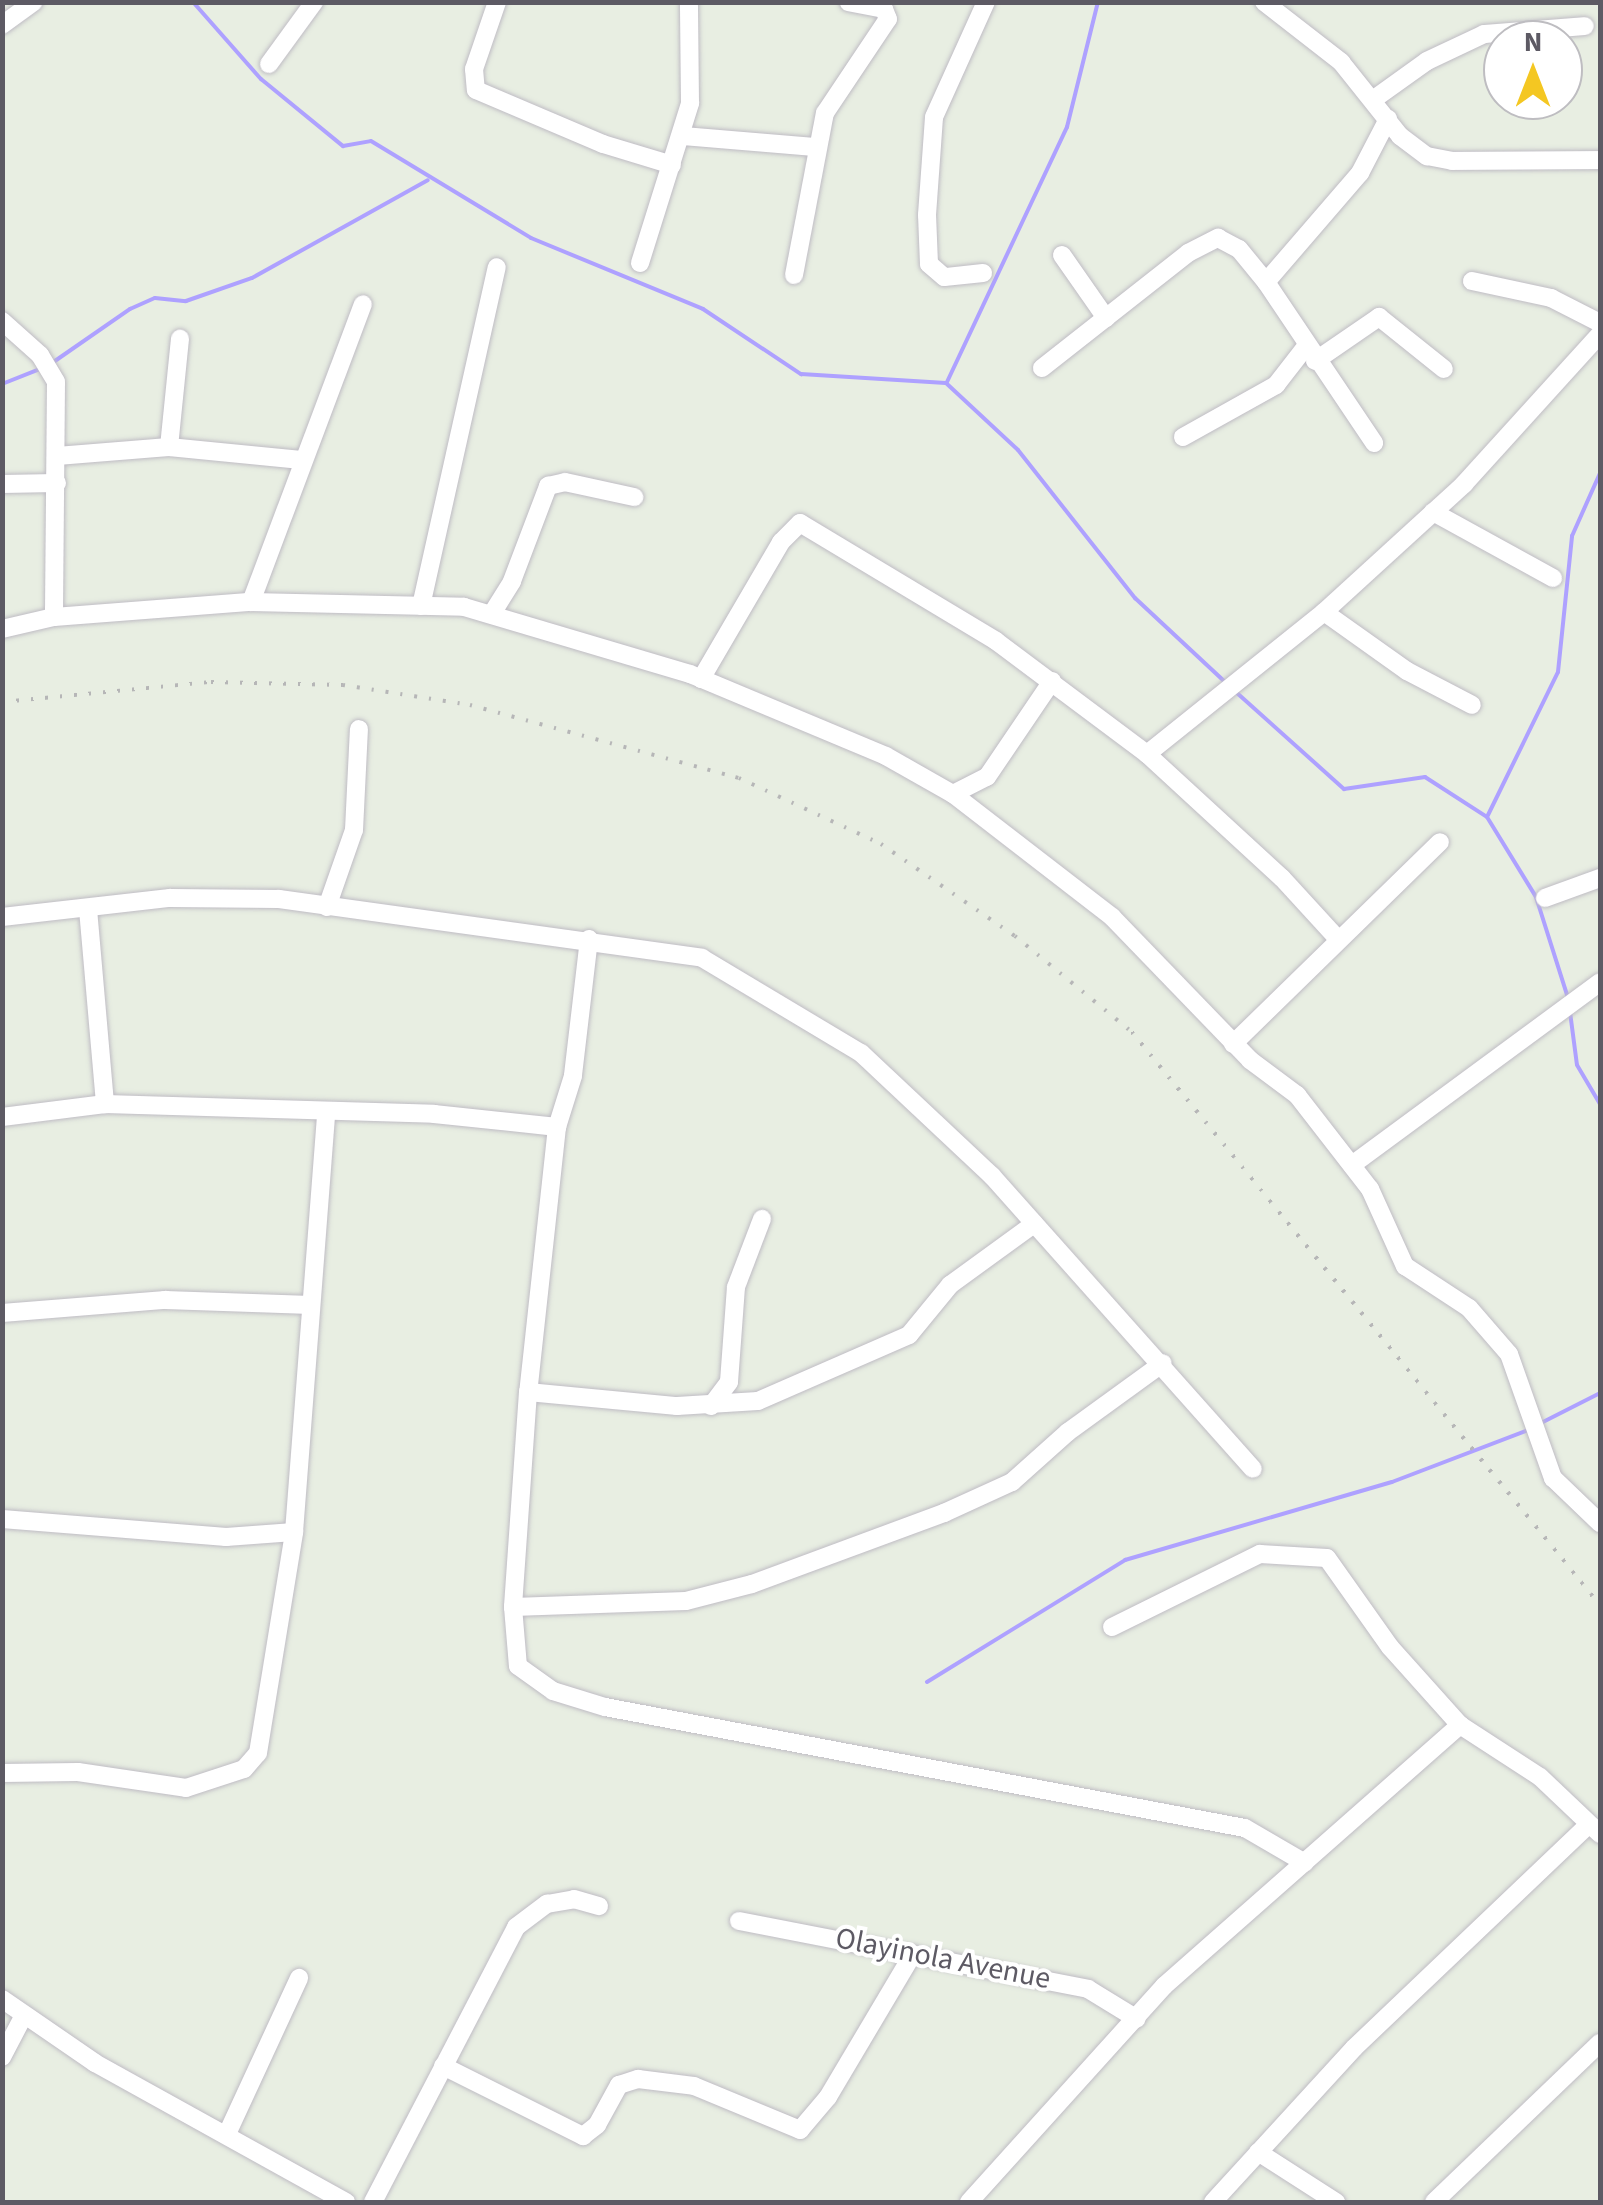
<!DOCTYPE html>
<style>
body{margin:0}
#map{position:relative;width:1603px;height:2205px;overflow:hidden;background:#e8eee2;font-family:"Source Sans 3",sans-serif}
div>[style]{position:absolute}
.stream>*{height:4px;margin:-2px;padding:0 2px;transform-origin:2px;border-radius:2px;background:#aea1ff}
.roads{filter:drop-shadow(0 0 2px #bfbcc4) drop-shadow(0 0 2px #bfbcc4)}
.minor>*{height:18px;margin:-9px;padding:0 9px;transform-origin:9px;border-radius:9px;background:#fff}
.rail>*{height:4px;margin-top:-2px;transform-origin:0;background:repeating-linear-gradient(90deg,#b6b6b7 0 2.5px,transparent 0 14.5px)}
span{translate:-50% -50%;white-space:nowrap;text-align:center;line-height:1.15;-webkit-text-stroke:8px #fff;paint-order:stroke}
.street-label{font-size:30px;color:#5d5a64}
.frame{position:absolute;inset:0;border:5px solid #5d5a64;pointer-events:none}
.north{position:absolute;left:1483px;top:20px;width:100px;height:100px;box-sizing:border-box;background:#fff;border:2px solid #bebdc1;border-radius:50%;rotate:0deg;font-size:28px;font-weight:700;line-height:40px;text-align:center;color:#5d5a64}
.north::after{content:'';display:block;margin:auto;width:35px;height:45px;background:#f4c722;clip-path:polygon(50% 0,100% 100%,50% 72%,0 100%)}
</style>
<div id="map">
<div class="stream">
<i style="left:193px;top:2px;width:103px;rotate:48.6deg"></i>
<i style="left:261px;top:79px;width:106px;rotate:39.3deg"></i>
<i style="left:343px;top:146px;width:28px;rotate:-10deg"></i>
<i style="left:371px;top:141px;width:187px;rotate:31.2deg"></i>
<i style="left:531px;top:238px;width:186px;rotate:22.4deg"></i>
<i style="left:703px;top:309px;width:118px;rotate:33.6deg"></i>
<i style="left:801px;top:374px;width:145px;rotate:3.6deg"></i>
<i style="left:946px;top:383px;width:98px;rotate:42.9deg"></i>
<i style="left:1018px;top:450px;width:189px;rotate:51.7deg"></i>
<i style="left:1135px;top:598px;width:125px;rotate:43deg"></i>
<i style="left:52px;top:363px;width:95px;rotate:-34.7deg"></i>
<i style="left:130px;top:309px;width:27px;rotate:-24deg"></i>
<i style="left:155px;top:298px;width:31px;rotate:6deg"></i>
<i style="left:186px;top:301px;width:70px;rotate:-19.2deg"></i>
<i style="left:252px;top:278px;width:201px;rotate:-29.1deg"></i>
<i style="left:947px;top:382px;width:282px;rotate:-64.8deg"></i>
<i style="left:1067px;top:127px;width:129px;rotate:-76.1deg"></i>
<i style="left:2px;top:384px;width:41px;rotate:-21.5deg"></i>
<i style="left:1237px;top:693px;width:144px;rotate:41.9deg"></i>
<i style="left:1344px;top:789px;width:82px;rotate:-8.4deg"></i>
<i style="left:1425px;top:777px;width:74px;rotate:32.8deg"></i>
<i style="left:1487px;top:817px;width:94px;rotate:58.5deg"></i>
<i style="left:1536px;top:897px;width:106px;rotate:72.4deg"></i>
<i style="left:1488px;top:815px;width:159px;rotate:-63.9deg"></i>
<i style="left:1558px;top:672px;width:137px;rotate:-84.1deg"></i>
<i style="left:1572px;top:536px;width:69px;rotate:-66deg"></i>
<i style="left:1570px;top:1012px;width:53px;rotate:82.5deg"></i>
<i style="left:1577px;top:1065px;width:45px;rotate:59.5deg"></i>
<i style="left:1539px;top:1424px;width:68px;rotate:-26.9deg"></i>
<i style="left:927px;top:1682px;width:233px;rotate:-31.6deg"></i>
<i style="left:1125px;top:1560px;width:278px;rotate:-16.3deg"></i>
<i style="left:1392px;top:1482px;width:149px;rotate:-20.9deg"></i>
</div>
<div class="roads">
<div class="minor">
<i style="left:497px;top:2px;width:71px;rotate:108.9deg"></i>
<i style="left:474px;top:69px;width:21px;rotate:85deg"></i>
<i style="left:476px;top:90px;width:138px;rotate:23deg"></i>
<i style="left:603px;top:144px;width:72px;rotate:16.9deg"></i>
<i style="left:1264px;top:2px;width:98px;rotate:37.9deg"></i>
<i style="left:1341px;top:62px;width:95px;rotate:51.4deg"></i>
<i style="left:1400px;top:136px;width:34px;rotate:37deg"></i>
<i style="left:1427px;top:156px;width:25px;rotate:11deg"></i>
<i style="left:1452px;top:161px;width:148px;rotate:-0.4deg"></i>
<i style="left:2px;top:25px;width:39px;rotate:-36deg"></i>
<i style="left:269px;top:64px;width:77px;rotate:-54deg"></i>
<i style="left:1374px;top:99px;width:65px;rotate:-35.6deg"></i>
<i style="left:1427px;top:61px;width:63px;rotate:-25.3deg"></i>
<i style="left:1484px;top:34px;width:101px;rotate:-4.5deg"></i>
<i style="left:683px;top:136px;width:132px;rotate:4.8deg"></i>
<i style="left:1062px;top:255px;width:77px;rotate:55.1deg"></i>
<i style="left:640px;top:263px;width:168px;rotate:-72.6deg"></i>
<i style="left:690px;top:103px;width:101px;rotate:-90.6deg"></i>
<i style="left:983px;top:273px;width:39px;rotate:174deg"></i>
<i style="left:944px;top:277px;width:20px;rotate:-139deg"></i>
<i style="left:929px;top:264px;width:49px;rotate:-92.3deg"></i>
<i style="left:927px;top:215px;width:98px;rotate:-85.9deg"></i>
<i style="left:934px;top:117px;width:126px;rotate:-65.7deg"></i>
<i style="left:794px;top:275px;width:165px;rotate:-79.2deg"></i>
<i style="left:825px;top:113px;width:113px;rotate:-56.2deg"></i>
<i style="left:888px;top:19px;width:11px;rotate:-112deg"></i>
<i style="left:884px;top:9px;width:36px;rotate:-169deg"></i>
<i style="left:1472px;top:281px;width:81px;rotate:12.1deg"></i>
<i style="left:1551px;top:298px;width:55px;rotate:27deg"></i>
<i style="left:1266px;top:282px;width:144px;rotate:-49.2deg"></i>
<i style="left:1360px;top:173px;width:61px;rotate:-62.6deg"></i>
<i style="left:2px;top:321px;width:51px;rotate:41.8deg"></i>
<i style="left:40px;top:355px;width:31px;rotate:59deg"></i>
<i style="left:56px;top:382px;width:235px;rotate:90.5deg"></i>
<i style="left:1315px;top:361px;width:78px;rotate:-34.5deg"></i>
<i style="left:1379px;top:317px;width:83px;rotate:38.7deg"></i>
<i style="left:1042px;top:368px;width:186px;rotate:-38.2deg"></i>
<i style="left:1188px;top:253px;width:34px;rotate:-27deg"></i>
<i style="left:1218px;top:238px;width:24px;rotate:28deg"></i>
<i style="left:1239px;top:249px;width:43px;rotate:50.7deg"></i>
<i style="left:1266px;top:282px;width:194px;rotate:56.1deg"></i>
<i style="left:1183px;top:437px;width:107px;rotate:-29.2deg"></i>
<i style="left:1276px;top:385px;width:51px;rotate:-52.2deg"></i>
<i style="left:169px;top:447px;width:109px;rotate:-84.2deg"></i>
<i style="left:57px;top:456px;width:112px;rotate:-4.6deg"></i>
<i style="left:169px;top:447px;width:133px;rotate:5.6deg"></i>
<i style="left:2px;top:484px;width:55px;rotate:-1deg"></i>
<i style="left:1433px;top:512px;width:137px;rotate:28.8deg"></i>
<i style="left:251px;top:602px;width:318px;rotate:-69.4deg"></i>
<i style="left:421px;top:606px;width:347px;rotate:-77.4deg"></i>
<i style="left:493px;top:612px;width:36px;rotate:-58deg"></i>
<i style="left:512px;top:581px;width:102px;rotate:-69.2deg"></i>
<i style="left:548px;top:486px;width:17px;rotate:-13deg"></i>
<i style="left:565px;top:482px;width:71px;rotate:12.3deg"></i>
<i style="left:1324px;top:612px;width:102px;rotate:35.4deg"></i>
<i style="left:1407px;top:671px;width:73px;rotate:27.6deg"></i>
<i style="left:2px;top:629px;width:53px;rotate:-13deg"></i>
<i style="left:54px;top:617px;width:198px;rotate:-4.4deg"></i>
<i style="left:251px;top:602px;width:213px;rotate:1.3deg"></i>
<i style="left:464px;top:607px;width:236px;rotate:16.5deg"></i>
<i style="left:690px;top:674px;width:212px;rotate:22.7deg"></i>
<i style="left:886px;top:756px;width:77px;rotate:29.6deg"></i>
<i style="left:953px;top:794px;width:201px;rotate:37.7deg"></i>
<i style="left:1112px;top:917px;width:199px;rotate:46deg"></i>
<i style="left:1250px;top:1060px;width:59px;rotate:36.7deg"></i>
<i style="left:1297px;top:1095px;width:119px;rotate:52.2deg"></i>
<i style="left:1370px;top:1189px;width:85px;rotate:65.6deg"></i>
<i style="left:1405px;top:1266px;width:77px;rotate:33.3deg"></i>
<i style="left:1469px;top:1308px;width:61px;rotate:49deg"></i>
<i style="left:1509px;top:1354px;width:132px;rotate:70.5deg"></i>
<i style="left:1553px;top:1478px;width:65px;rotate:43.8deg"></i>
<i style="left:701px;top:679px;width:159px;rotate:-59.7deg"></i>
<i style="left:781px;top:542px;width:27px;rotate:-45deg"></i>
<i style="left:800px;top:523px;width:229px;rotate:31deg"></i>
<i style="left:996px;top:641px;width:189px;rotate:36.8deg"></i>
<i style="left:1147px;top:754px;width:183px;rotate:42.6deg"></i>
<i style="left:1282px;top:878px;width:81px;rotate:47.5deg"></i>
<i style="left:1147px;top:754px;width:227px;rotate:-38.7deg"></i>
<i style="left:1324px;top:612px;width:190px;rotate:-42.4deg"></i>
<i style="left:1464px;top:484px;width:202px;rotate:-47.8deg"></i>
<i style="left:953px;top:794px;width:38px;rotate:-27deg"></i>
<i style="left:987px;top:777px;width:116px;rotate:-55.9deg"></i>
<i style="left:1545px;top:898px;width:59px;rotate:-20deg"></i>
<i style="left:327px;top:907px;width:82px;rotate:-70.7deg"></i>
<i style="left:354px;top:830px;width:101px;rotate:-87.2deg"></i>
<i style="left:88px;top:909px;width:196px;rotate:85deg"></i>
<i style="left:2px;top:917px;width:169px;rotate:-6.5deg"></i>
<i style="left:170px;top:898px;width:109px;rotate:0.5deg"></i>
<i style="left:279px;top:899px;width:427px;rotate:7.9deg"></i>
<i style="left:702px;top:958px;width:185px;rotate:30.9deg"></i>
<i style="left:861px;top:1053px;width:180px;rotate:43.2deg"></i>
<i style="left:992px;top:1176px;width:392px;rotate:48.3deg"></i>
<i style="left:589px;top:939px;width:138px;rotate:96.7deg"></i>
<i style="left:573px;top:1076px;width:53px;rotate:107.4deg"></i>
<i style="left:557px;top:1127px;width:267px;rotate:96.2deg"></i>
<i style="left:528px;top:1392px;width:216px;rotate:94deg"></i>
<i style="left:513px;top:1607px;width:59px;rotate:85.2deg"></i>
<i style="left:518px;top:1666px;width:43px;rotate:35.5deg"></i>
<i style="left:553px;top:1691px;width:54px;rotate:17.1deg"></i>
<i style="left:605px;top:1707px;width:651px;rotate:10.71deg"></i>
<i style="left:1245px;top:1828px;width:69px;rotate:30.3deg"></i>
<i style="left:1233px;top:1044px;width:289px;rotate:-44.3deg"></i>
<i style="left:2px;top:1117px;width:104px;rotate:-7.2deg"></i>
<i style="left:105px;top:1104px;width:329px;rotate:1.7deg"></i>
<i style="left:434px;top:1114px;width:124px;rotate:6deg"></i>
<i style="left:1352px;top:1165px;width:308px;rotate:-36.4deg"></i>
<i style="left:2px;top:1313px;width:164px;rotate:-4.6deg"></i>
<i style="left:165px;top:1300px;width:146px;rotate:2deg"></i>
<i style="left:528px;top:1392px;width:150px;rotate:5.4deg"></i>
<i style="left:677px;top:1406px;width:81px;rotate:-3.5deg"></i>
<i style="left:758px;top:1401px;width:165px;rotate:-23.6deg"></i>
<i style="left:909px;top:1335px;width:65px;rotate:-50.6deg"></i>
<i style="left:950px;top:1285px;width:104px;rotate:-36deg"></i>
<i style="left:711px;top:1406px;width:30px;rotate:-53deg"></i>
<i style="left:729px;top:1382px;width:95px;rotate:-85.8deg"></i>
<i style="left:736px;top:1287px;width:73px;rotate:-69.1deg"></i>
<i style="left:2px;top:1519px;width:225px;rotate:4.6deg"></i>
<i style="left:226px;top:1537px;width:68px;rotate:-4.2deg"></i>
<i style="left:513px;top:1607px;width:173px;rotate:-2deg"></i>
<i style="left:686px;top:1601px;width:68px;rotate:-14.4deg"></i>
<i style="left:752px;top:1584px;width:205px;rotate:-20.3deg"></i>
<i style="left:944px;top:1513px;width:75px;rotate:-24.5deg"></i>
<i style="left:1012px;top:1482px;width:75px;rotate:-41.8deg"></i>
<i style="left:1068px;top:1432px;width:117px;rotate:-36deg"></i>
<i style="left:1112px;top:1627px;width:165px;rotate:-26.3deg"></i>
<i style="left:1260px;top:1554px;width:67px;rotate:3.4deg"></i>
<i style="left:1327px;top:1558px;width:109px;rotate:54.7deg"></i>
<i style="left:1390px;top:1647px;width:105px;rotate:48.1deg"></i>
<i style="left:1460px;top:1725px;width:95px;rotate:33deg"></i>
<i style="left:1540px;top:1777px;width:83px;rotate:43.5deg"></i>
<i style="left:2px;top:1773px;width:76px;rotate:-0.8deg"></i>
<i style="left:78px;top:1772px;width:109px;rotate:8.4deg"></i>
<i style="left:186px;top:1788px;width:61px;rotate:-18.1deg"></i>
<i style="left:244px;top:1769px;width:21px;rotate:-49deg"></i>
<i style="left:258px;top:1753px;width:224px;rotate:-80.7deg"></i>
<i style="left:294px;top:1532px;width:421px;rotate:-85.6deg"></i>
<i style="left:739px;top:1921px;width:356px;rotate:11deg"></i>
<i style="left:1088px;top:1989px;width:57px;rotate:31.5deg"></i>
<i style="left:2px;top:1999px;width:113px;rotate:34.5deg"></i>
<i style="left:95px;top:2063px;width:287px;rotate:29deg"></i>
<i style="left:2px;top:2057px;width:45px;rotate:-62.3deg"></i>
<i style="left:443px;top:2066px;width:157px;rotate:26.6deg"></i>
<i style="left:583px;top:2136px;width:18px;rotate:-38deg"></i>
<i style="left:597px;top:2125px;width:46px;rotate:-61.2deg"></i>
<i style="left:619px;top:2085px;width:20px;rotate:-18deg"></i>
<i style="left:638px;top:2079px;width:56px;rotate:7.1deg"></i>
<i style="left:694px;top:2086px;width:115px;rotate:22.5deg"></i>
<i style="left:800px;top:2130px;width:43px;rotate:-49.7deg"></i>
<i style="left:828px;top:2097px;width:166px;rotate:-59.3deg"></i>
<i style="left:227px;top:2134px;width:172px;rotate:-65.2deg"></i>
<i style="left:1258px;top:2152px;width:93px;rotate:32.7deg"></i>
<i style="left:373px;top:2202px;width:310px;rotate:-62.5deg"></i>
<i style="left:516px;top:1927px;width:39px;rotate:-37deg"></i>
<i style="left:547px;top:1904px;width:27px;rotate:-10deg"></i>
<i style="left:574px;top:1899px;width:26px;rotate:16deg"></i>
<i style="left:969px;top:2202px;width:291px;rotate:-47.9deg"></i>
<i style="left:1164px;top:1986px;width:395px;rotate:-41.4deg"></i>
<i style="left:1213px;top:2202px;width:209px;rotate:-47.5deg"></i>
<i style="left:1354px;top:2048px;width:323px;rotate:-43.6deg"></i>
<i style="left:1434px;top:2202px;width:230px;rotate:-43.8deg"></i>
</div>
</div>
<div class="rail">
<i style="left:2px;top:702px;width:210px;rotate:-5.5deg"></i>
<i style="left:211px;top:682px;width:132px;rotate:1.3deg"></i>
<i style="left:343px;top:685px;width:129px;rotate:8.9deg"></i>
<i style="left:470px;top:705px;width:279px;rotate:15.2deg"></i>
<i style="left:739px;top:778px;width:157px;rotate:24.9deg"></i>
<i style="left:881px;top:844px;width:163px;rotate:34.5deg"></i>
<i style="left:1015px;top:936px;width:151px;rotate:39.4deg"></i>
<i style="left:1132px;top:1032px;width:740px;rotate:50.76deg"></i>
</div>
<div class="street-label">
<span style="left:943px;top:1959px;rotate:11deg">Olayinola Avenue</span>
</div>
<div class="frame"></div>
<div class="north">N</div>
</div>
